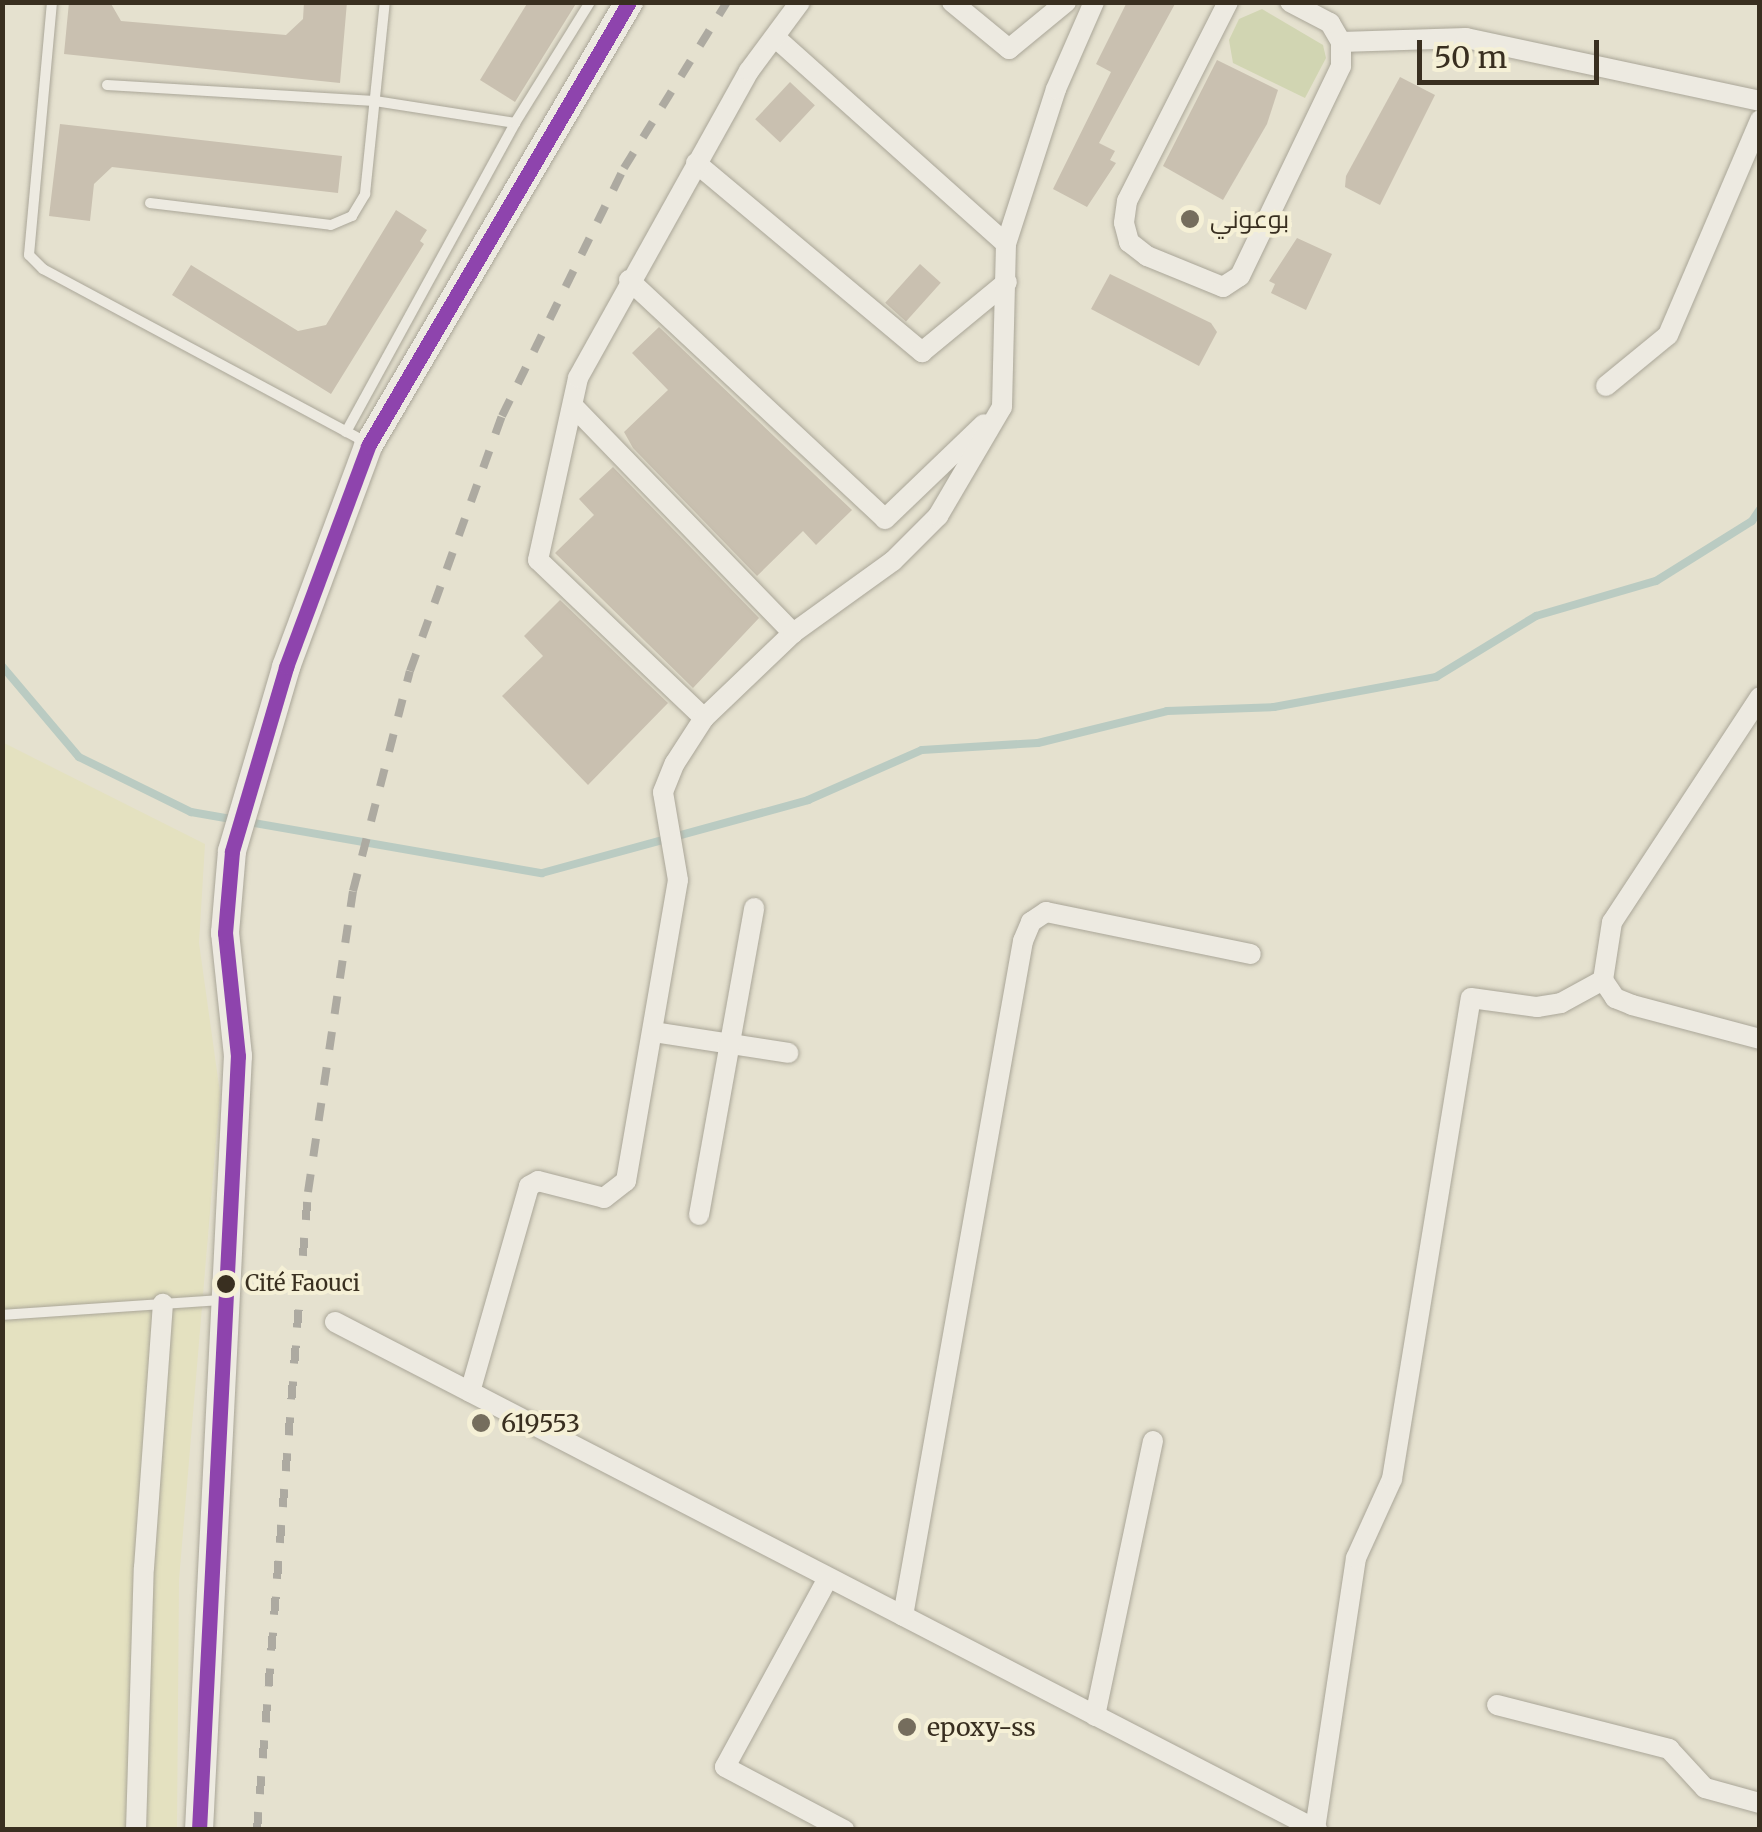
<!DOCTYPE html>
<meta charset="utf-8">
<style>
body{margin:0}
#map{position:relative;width:1762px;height:1832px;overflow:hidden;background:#e5e1cf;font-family:Merriweather,Cairo,serif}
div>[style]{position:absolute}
.farmland>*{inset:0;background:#e4e1c0}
.green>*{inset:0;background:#d1d5b2}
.stream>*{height:8px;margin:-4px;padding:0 4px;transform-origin:4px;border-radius:4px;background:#bacbc2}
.building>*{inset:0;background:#c9c0b0;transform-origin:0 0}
.roads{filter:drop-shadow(0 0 2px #aaa698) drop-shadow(0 0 2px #aaa698)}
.lane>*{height:10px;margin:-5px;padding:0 5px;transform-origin:5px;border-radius:5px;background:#edeae1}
.street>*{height:20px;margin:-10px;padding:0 10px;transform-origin:10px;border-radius:10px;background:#edeae1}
.secondary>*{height:28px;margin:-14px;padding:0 14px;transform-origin:14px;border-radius:14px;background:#edeae1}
.rail>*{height:8px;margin-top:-4px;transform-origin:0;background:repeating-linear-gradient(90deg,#adaaa1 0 18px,transparent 0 36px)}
.bus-1>*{height:15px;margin:-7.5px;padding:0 7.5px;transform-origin:7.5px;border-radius:7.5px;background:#8e44ad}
.dots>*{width:28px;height:28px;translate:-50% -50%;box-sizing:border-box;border:5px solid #f5f0d6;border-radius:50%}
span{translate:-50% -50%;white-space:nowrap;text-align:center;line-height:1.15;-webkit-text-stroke:8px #f5f0d6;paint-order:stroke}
.bus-label{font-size:22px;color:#392f20}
.left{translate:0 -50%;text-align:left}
.poi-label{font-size:25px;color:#392f20}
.frame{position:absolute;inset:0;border:5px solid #392f20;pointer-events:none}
.scale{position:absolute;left:1417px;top:40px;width:182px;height:45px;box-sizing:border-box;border:5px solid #392f20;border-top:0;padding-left:12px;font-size:30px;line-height:35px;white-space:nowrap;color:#392f20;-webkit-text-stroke:8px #f5f0d6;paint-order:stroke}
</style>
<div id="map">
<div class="farmland">
<i style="clip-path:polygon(2px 742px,205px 844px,199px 943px,220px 1093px,179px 1580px,177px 1829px,3px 1829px)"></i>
</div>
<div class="green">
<i style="clip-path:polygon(1262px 9px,1323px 45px,1326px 58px,1305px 98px,1233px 63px,1229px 40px,1239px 19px)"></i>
</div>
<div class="stream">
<i style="left:2px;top:666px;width:119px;rotate:49.8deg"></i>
<i style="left:79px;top:757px;width:125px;rotate:26.2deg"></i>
<i style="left:191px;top:812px;width:356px;rotate:9.9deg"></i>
<i style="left:542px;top:873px;width:276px;rotate:-15.3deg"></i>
<i style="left:808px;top:800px;width:124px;rotate:-23.7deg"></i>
<i style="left:922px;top:750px;width:116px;rotate:-3.5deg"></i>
<i style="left:1038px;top:743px;width:133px;rotate:-13.9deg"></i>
<i style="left:1167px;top:711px;width:107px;rotate:-2.1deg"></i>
<i style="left:1274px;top:707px;width:165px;rotate:-10.5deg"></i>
<i style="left:1436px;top:677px;width:117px;rotate:-31.4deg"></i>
<i style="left:1536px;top:616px;width:125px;rotate:-16.3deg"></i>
<i style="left:1656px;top:581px;width:113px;rotate:-32deg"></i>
<i style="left:1752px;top:521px;width:14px;rotate:-56deg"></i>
</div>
<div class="building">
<i style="clip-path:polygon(69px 2px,110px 2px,121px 21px,286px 35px,303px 19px,304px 2px,347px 2px,340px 83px,64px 54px)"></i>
<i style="clip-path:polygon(528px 2px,577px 2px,515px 102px,480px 80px)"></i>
<i style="clip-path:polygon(1127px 2px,1176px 2px,1099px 143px,1115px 151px,1110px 160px,1116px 163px,1087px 207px,1053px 189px,1111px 72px,1096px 64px)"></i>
<i style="clip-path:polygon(1217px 60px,1278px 90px,1267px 124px,1223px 200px,1163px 166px)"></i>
<i style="clip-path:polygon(1400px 77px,1435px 95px,1380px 205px,1345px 187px,1346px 176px)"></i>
<i style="left:790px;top:82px;width:34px;height:51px;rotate:43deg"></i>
<i style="clip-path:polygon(60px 124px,342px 156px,338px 193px,112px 167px,94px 184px,90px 221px,49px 216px)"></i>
<i style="clip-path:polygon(396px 210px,427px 230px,420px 241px,424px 244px,331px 394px,172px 295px,191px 265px,298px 331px,326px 325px)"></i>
<i style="clip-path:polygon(1297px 238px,1332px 254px,1306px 310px,1271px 293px,1275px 284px,1269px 281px)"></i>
<i style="left:920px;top:264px;width:28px;height:52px;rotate:42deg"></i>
<i style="clip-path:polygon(1110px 274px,1211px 323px,1217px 332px,1199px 366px,1091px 309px)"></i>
<i style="clip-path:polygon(659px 327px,852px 510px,816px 545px,803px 531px,757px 576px,633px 448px,624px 432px,668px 390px,632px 353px)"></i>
<i style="clip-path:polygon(613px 467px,759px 618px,693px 688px,555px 553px,594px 515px,579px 499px)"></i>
<i style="clip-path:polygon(560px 600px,668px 703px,588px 785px,502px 696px,543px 656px,524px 636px)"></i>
</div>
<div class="roads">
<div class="lane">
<i style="left:52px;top:2px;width:254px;rotate:95.2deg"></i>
<i style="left:29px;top:255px;width:20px;rotate:45deg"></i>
<i style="left:43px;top:269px;width:369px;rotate:28.2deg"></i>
<i style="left:107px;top:85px;width:268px;rotate:3.4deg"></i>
<i style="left:375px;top:101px;width:142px;rotate:8.9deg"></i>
<i style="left:150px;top:203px;width:182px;rotate:6.9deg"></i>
<i style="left:331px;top:225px;width:23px;rotate:-23deg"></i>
<i style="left:352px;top:216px;width:26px;rotate:-59deg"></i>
<i style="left:365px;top:194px;width:193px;rotate:-84.1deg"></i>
<i style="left:346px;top:432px;width:352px;rotate:-61.3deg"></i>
<i style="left:515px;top:123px;width:142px;rotate:-58.2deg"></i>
<i style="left:2px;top:1315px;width:222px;rotate:-3.9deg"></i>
</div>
<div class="street">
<i style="left:952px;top:2px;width:74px;rotate:39.5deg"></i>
<i style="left:1009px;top:49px;width:74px;rotate:-39.5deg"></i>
<i style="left:1228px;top:2px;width:223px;rotate:116.9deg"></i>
<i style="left:1127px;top:201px;width:22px;rotate:98deg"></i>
<i style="left:1124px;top:223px;width:20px;rotate:75deg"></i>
<i style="left:1129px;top:242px;width:23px;rotate:38deg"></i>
<i style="left:1147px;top:256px;width:82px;rotate:22.2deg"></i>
<i style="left:1223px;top:287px;width:20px;rotate:-33deg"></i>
<i style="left:1240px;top:276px;width:233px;rotate:-64.3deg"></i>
<i style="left:1341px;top:66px;width:24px;rotate:-90deg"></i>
<i style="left:1341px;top:42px;width:22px;rotate:-120deg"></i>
<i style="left:1330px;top:23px;width:45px;rotate:-152.3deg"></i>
<i style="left:777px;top:39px;width:307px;rotate:41.8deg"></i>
<i style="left:1341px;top:42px;width:125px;rotate:-1.8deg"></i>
<i style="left:1466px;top:38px;width:301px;rotate:12.1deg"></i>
<i style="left:696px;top:163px;width:295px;rotate:39.9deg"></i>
<i style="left:922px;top:352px;width:110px;rotate:-39.5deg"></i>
<i style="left:629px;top:280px;width:350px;rotate:43deg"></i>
<i style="left:885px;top:519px;width:137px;rotate:-43.8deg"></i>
<i style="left:1606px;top:386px;width:80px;rotate:-39.4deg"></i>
<i style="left:1668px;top:335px;width:234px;rotate:-66.8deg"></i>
<i style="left:574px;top:407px;width:315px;rotate:45.9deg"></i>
<i style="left:1760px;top:697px;width:269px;rotate:123.3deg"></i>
<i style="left:1612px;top:922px;width:59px;rotate:98.8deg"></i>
<i style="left:1603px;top:980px;width:22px;rotate:56deg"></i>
<i style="left:1615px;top:998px;width:18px;rotate:22deg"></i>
<i style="left:1632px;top:1005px;width:132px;rotate:14.9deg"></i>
<i style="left:704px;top:718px;width:229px;rotate:-136.4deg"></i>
<i style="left:538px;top:560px;width:186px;rotate:-77.6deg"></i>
<i style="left:578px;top:378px;width:351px;rotate:-60.9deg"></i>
<i style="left:749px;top:71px;width:86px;rotate:-53.5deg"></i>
<i style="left:653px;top:1032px;width:137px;rotate:8.8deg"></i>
<i style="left:699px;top:1215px;width:312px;rotate:-79.8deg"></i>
<i style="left:335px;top:1322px;width:1106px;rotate:27.35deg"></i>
<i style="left:470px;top:1392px;width:214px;rotate:-74deg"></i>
<i style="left:529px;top:1186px;width:10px;rotate:-29deg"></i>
<i style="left:538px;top:1181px;width:68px;rotate:14.4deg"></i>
<i style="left:604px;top:1198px;width:28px;rotate:-38deg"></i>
<i style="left:626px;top:1181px;width:305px;rotate:-80.2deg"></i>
<i style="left:678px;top:880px;width:89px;rotate:-99.7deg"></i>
<i style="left:663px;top:792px;width:31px;rotate:-68deg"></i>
<i style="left:675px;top:763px;width:54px;rotate:-57.2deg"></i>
<i style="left:704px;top:718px;width:123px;rotate:-43.7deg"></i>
<i style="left:793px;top:633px;width:123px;rotate:-35.8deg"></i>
<i style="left:893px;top:561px;width:64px;rotate:-45deg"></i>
<i style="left:938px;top:516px;width:126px;rotate:-59.6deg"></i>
<i style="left:1002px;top:407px;width:163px;rotate:-88.6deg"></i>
<i style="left:1006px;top:244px;width:163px;rotate:-72.1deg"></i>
<i style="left:1056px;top:89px;width:95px;rotate:-66.4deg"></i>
<i style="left:828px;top:1578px;width:215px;rotate:118.6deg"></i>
<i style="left:725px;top:1767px;width:135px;rotate:27.9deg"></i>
<i style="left:903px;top:1616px;width:686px;rotate:-79.92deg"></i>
<i style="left:1023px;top:941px;width:21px;rotate:-67deg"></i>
<i style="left:1031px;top:922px;width:18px;rotate:-34deg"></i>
<i style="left:1046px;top:912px;width:209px;rotate:11.6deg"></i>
<i style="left:1497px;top:1705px;width:178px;rotate:14.3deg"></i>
<i style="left:1669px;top:1749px;width:53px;rotate:47.3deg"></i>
<i style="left:1705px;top:1788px;width:57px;rotate:15.3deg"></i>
<i style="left:1095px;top:1716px;width:281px;rotate:-78.1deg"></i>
<i style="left:1315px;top:1829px;width:274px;rotate:-81.4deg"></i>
<i style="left:1356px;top:1558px;width:87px;rotate:-65.5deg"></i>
<i style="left:1392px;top:1479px;width:487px;rotate:-80.7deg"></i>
<i style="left:1471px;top:998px;width:67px;rotate:7.8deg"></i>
<i style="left:1537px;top:1007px;width:24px;rotate:-9deg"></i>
<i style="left:1561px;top:1003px;width:48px;rotate:-28.7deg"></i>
<i style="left:136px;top:1830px;width:262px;rotate:-88.3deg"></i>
<i style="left:144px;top:1568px;width:265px;rotate:-85.9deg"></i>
</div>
<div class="secondary">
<i style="left:199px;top:1830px;width:775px;rotate:-87.12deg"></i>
<i style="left:238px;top:1056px;width:124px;rotate:-96deg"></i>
<i style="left:225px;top:933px;width:82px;rotate:-85.1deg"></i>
<i style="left:232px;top:851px;width:192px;rotate:-73.6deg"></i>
<i style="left:286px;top:667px;width:236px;rotate:-69.6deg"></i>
<i style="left:368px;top:446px;width:515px;rotate:-59.55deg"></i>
</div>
</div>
<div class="rail">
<i style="left:257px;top:1830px;width:640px;rotate:-85.43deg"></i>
<i style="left:308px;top:1192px;width:304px;rotate:-81.5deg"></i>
<i style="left:353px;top:891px;width:227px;rotate:-75.5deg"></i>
<i style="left:410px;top:671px;width:271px;rotate:-70.2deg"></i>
<i style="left:502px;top:416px;width:276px;rotate:-63.8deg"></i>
<i style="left:624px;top:168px;width:195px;rotate:-58.2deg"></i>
</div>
<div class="bus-1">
<i style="left:199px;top:1830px;width:775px;rotate:-87.12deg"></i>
<i style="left:238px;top:1056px;width:124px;rotate:-96deg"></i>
<i style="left:225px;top:933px;width:82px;rotate:-85.1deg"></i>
<i style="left:232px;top:851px;width:192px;rotate:-73.6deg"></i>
<i style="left:286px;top:667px;width:236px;rotate:-69.6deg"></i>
<i style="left:368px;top:446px;width:515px;rotate:-59.55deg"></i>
</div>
<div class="dots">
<i style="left:1190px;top:219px;background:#756d5d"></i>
<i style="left:226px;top:1284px;background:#392f20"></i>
<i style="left:481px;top:1423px;background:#756d5d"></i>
<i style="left:907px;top:1727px;background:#756d5d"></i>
</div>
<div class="bus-label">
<span class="left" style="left:245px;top:1284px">Cité Faouci</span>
</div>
<div class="poi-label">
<span class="left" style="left:1210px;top:219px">بوعوني</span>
<span class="left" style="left:501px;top:1423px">619553</span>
<span class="left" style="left:927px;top:1727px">epoxy-ss</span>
</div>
<div class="frame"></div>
<div class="scale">50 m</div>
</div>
